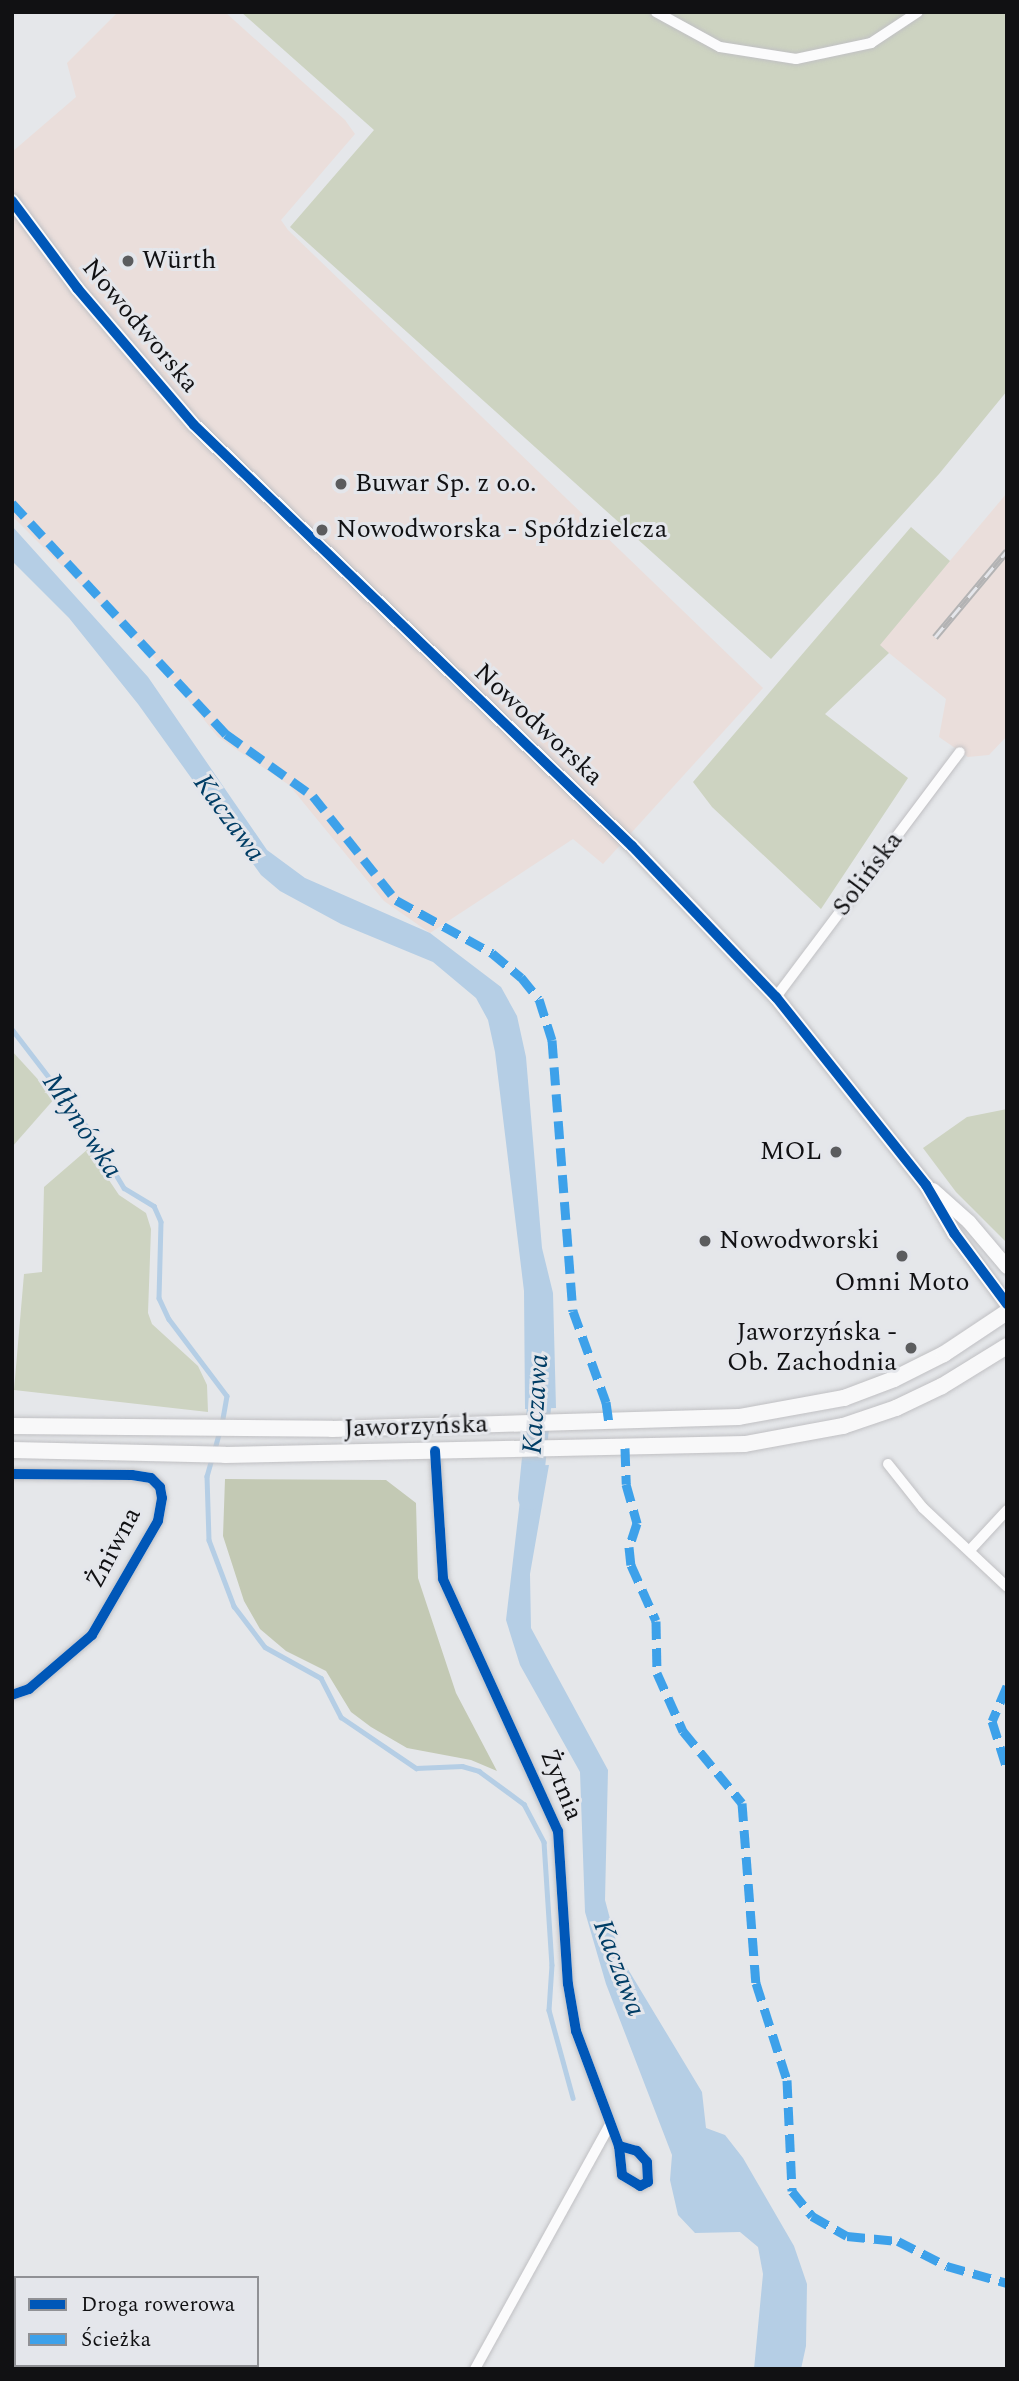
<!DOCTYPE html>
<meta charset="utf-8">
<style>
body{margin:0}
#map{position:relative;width:1019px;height:2381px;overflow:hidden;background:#e5e7ea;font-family:Spectral,serif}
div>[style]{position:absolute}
.industrial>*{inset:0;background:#eadedb}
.green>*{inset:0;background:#cdd3c1}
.forest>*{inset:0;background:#c3c9b4}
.water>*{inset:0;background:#b5cee5}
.stream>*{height:4.5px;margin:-2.25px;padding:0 2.25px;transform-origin:2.25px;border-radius:2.25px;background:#b5cee5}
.river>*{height:24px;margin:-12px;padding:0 12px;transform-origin:12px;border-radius:12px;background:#b5cee5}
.roads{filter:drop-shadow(0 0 2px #c0c0c3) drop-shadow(0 0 2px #c0c0c3)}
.minor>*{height:10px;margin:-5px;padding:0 5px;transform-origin:5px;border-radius:5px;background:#fbfbfc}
.tertiary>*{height:14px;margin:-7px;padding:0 7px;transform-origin:7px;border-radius:7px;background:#fbfbfc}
.secondary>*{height:16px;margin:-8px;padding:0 8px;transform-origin:8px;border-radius:8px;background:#f8f8f9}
.rail>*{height:7px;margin-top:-3.5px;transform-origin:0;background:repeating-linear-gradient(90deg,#e4e6eb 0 13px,#b3b3b4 0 26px);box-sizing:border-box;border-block:2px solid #b3b3b4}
.quiet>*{height:9px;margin-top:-4.5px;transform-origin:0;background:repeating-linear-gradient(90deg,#3da1ea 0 18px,transparent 0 27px)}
.cycleway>*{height:10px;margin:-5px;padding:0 5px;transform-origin:5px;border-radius:5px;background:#0057b8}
.dots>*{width:19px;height:19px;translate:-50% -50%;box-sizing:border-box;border:4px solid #e4e6eb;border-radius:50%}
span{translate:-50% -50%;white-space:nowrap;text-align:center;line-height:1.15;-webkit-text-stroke:6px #e4e6eb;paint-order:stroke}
.poi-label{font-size:26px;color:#111113}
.left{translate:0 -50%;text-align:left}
.right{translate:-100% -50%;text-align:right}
.street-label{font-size:26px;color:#111113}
.water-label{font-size:28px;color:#003d65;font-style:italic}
.frame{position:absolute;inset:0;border:14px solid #111113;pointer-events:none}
.legend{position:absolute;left:14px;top:2276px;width:245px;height:91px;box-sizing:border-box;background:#e4e6eb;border:2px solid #909195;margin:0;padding:9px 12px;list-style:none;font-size:21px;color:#111113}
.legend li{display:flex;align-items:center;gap:14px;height:35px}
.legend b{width:35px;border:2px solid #909195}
</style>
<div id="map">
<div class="industrial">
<i style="clip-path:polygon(118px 12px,225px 12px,345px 120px,355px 134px,281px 220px,288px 230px,763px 688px,603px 864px,573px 839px,430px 933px,384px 901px,289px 785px,218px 737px,155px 659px,12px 516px,12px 152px,76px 97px,67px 63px)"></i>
<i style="clip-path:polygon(1007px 493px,1007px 736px,989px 755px,968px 757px,939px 737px,946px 699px,879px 645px)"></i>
</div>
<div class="green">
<i style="clip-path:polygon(241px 12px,1007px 12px,1007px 391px,939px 474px,771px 659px,290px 227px,374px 130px)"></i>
<i style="clip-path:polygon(911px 527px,950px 561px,880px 645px,889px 653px,825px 714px,908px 778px,821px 909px,712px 807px,693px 782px)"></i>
<i style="clip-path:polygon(12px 1051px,55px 1098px,12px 1147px)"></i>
<i style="clip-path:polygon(1007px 1109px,1007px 1243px,956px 1192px,923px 1148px,967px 1117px)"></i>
<i style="clip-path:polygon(88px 1149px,119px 1195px,146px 1213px,151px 1229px,148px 1313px,152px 1324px,198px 1366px,207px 1385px,208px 1412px,14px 1390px,24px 1274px,42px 1272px,44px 1187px)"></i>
</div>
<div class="forest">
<i style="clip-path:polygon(225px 1479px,386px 1480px,416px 1503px,418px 1578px,456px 1693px,497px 1771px,471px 1760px,407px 1748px,371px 1727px,351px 1712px,326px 1671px,286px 1651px,260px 1629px,244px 1601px,223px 1536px)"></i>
</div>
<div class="water">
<i style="clip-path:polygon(12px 526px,148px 677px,267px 850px,305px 878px,430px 933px,501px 987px,517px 1016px,526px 1057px,542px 1248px,553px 1293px,556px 1408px,525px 1409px,524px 1291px,495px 1052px,488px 1020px,476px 998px,433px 962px,341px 924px,280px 891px,261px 875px,138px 704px,69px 618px,12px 561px)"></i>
<i style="clip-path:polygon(549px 1465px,530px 1574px,531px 1628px,608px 1770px,605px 1900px,620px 1956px,702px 2092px,706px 2128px,725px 2135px,743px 2158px,794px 2246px,807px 2284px,806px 2346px,801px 2369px,754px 2369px,763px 2274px,758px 2247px,740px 2232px,695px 2233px,678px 2215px,670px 2180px,672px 2155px,606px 1984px,585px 1912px,580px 1772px,520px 1665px,506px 1620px,524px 1466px)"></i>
</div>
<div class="stream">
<i style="left:12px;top:1029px;width:125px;rotate:52.5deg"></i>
<i style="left:88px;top:1128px;width:70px;rotate:59deg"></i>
<i style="left:124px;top:1188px;width:35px;rotate:31deg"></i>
<i style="left:154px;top:1206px;width:17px;rotate:66deg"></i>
<i style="left:161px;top:1222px;width:76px;rotate:91.5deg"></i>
<i style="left:159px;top:1298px;width:23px;rotate:65deg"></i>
<i style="left:169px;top:1319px;width:96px;rotate:53deg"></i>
<i style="left:227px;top:1396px;width:28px;rotate:100deg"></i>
<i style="left:214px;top:1451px;width:20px;rotate:-75deg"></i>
<i style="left:212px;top:1459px;width:18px;rotate:106deg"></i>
<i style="left:207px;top:1476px;width:64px;rotate:88.2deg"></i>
<i style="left:209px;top:1540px;width:71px;rotate:69.3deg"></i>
<i style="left:234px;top:1606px;width:51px;rotate:52.9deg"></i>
<i style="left:265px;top:1647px;width:64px;rotate:29deg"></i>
<i style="left:321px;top:1678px;width:44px;rotate:62.9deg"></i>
<i style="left:341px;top:1717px;width:91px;rotate:34.2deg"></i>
<i style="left:416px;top:1768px;width:46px;rotate:-2.5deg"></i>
<i style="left:462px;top:1766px;width:18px;rotate:16deg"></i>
<i style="left:479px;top:1771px;width:56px;rotate:36.3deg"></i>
<i style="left:524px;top:1804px;width:43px;rotate:62.2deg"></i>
<i style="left:544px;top:1842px;width:123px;rotate:86.3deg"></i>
<i style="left:552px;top:1965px;width:45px;rotate:93.8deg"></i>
<i style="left:549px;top:2010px;width:91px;rotate:74.7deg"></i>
</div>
<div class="river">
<i style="left:530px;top:1498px;width:122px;rotate:-84.3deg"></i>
</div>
<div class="roads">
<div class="minor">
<i style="left:656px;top:12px;width:73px;rotate:28.7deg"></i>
<i style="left:720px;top:47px;width:77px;rotate:9deg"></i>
<i style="left:796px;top:59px;width:77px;rotate:-12deg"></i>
<i style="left:871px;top:43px;width:56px;rotate:-33.4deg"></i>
<i style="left:776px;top:997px;width:306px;rotate:-53.1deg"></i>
<i style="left:435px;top:1451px;width:128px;rotate:86.4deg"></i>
<i style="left:443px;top:1579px;width:277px;rotate:65.5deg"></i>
<i style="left:558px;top:1831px;width:153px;rotate:86.3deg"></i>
<i style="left:568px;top:1984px;width:48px;rotate:80.3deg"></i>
<i style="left:576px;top:2031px;width:123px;rotate:69.5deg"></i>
<i style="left:619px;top:2146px;width:29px;rotate:84deg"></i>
<i style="left:622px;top:2175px;width:21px;rotate:31deg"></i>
<i style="left:640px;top:2186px;width:9px;rotate:-27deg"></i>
<i style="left:648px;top:2182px;width:20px;rotate:-93deg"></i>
<i style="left:647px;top:2162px;width:15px;rotate:-132deg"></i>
<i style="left:637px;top:2151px;width:19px;rotate:-164deg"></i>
<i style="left:888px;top:1464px;width:56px;rotate:51.5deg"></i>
<i style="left:923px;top:1508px;width:115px;rotate:43.2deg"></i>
<i style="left:12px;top:1474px;width:120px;rotate:0.5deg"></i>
<i style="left:132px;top:1475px;width:19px;rotate:9deg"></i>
<i style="left:151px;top:1478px;width:13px;rotate:45deg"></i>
<i style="left:160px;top:1487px;width:11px;rotate:80deg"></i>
<i style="left:162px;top:1498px;width:23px;rotate:100deg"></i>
<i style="left:158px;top:1521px;width:132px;rotate:120.1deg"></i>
<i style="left:92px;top:1635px;width:83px;rotate:139.4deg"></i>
<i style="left:29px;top:1689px;width:18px;rotate:161deg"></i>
<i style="left:971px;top:1549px;width:53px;rotate:-47.3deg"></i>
<i style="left:475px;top:2369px;width:280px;rotate:-61.1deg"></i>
</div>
<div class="tertiary">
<i style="left:12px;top:201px;width:109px;rotate:53.2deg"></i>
<i style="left:77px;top:288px;width:180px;rotate:49.5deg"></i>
<i style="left:194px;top:425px;width:608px;rotate:43.87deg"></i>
<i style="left:632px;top:846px;width:209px;rotate:46.4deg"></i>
<i style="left:776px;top:997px;width:241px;rotate:51.4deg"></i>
<i style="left:926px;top:1185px;width:56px;rotate:59.7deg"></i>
<i style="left:954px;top:1233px;width:89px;rotate:53.3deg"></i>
<i style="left:933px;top:1190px;width:48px;rotate:41.6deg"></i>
<i style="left:969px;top:1222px;width:59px;rotate:49.8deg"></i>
</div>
<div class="secondary">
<i style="left:12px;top:1426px;width:320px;rotate:0.5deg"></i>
<i style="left:332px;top:1429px;width:407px;rotate:-1.7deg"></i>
<i style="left:739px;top:1417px;width:107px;rotate:-10.3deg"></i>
<i style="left:844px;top:1398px;width:53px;rotate:-20.8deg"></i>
<i style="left:894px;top:1379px;width:56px;rotate:-26.6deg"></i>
<i style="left:944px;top:1354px;width:76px;rotate:-33.7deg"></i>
<i style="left:12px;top:1450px;width:213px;rotate:1.3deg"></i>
<i style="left:225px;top:1455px;width:520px;rotate:-1.21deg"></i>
<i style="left:745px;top:1444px;width:100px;rotate:-10.4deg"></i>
<i style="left:843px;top:1426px;width:56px;rotate:-18.8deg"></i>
<i style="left:896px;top:1408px;width:51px;rotate:-25.6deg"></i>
<i style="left:942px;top:1386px;width:76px;rotate:-31.6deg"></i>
</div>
</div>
<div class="rail">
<i style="left:935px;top:637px;width:112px;rotate:-50.1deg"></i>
</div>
<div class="quiet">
<i style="left:12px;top:503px;width:315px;rotate:47.2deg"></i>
<i style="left:226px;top:734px;width:107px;rotate:35.5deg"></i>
<i style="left:313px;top:796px;width:133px;rotate:51.4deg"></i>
<i style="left:396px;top:900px;width:110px;rotate:28.9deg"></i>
<i style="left:492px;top:953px;width:38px;rotate:40deg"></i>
<i style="left:521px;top:977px;width:28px;rotate:51deg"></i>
<i style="left:539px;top:999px;width:43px;rotate:72.4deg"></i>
<i style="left:552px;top:1040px;width:272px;rotate:85.6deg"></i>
<i style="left:573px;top:1311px;width:97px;rotate:70.1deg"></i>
<i style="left:606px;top:1402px;width:21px;rotate:82deg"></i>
<i style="left:625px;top:1448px;width:36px;rotate:88deg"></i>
<i style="left:626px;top:1484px;width:41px;rotate:74.2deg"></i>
<i style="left:637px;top:1523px;width:25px;rotate:108deg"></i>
<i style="left:629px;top:1547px;width:18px;rotate:84deg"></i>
<i style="left:631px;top:1565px;width:61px;rotate:65.9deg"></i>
<i style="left:656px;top:1621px;width:52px;rotate:88.9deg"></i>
<i style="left:657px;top:1673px;width:64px;rotate:65.9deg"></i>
<i style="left:683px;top:1731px;width:93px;rotate:50.7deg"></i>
<i style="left:742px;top:1803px;width:181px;rotate:85.6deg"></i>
<i style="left:756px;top:1983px;width:102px;rotate:72.3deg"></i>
<i style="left:787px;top:2080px;width:111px;rotate:87.4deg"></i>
<i style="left:792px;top:2191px;width:32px;rotate:51deg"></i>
<i style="left:812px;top:2216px;width:40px;rotate:29.7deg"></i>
<i style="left:847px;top:2236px;width:51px;rotate:5.6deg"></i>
<i style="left:898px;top:2241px;width:55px;rotate:27deg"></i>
<i style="left:947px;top:2266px;width:62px;rotate:15.8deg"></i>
<i style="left:1007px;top:1686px;width:38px;rotate:113deg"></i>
<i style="left:992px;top:1721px;width:50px;rotate:72.6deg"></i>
</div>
<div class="cycleway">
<i style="left:12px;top:201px;width:109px;rotate:53.2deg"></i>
<i style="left:77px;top:288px;width:180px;rotate:49.5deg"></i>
<i style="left:194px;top:425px;width:608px;rotate:43.87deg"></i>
<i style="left:632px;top:846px;width:209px;rotate:46.4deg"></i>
<i style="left:776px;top:997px;width:241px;rotate:51.4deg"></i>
<i style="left:926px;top:1185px;width:56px;rotate:59.7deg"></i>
<i style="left:954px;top:1233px;width:89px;rotate:53.3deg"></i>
<i style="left:435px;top:1451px;width:128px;rotate:86.4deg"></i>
<i style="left:443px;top:1579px;width:277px;rotate:65.5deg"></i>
<i style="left:558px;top:1831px;width:153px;rotate:86.3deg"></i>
<i style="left:568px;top:1984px;width:48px;rotate:80.3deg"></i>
<i style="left:576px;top:2031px;width:123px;rotate:69.5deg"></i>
<i style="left:619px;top:2146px;width:29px;rotate:84deg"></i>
<i style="left:622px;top:2175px;width:21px;rotate:31deg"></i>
<i style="left:640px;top:2186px;width:9px;rotate:-27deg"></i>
<i style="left:648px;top:2182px;width:20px;rotate:-93deg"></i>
<i style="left:647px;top:2162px;width:15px;rotate:-132deg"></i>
<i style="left:637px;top:2151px;width:19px;rotate:-164deg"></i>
<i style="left:12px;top:1474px;width:120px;rotate:0.5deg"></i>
<i style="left:132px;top:1475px;width:19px;rotate:9deg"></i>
<i style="left:151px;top:1478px;width:13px;rotate:45deg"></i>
<i style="left:160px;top:1487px;width:11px;rotate:80deg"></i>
<i style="left:162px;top:1498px;width:23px;rotate:100deg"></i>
<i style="left:158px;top:1521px;width:132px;rotate:120.1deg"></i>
<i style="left:92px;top:1635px;width:83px;rotate:139.4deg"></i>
<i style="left:29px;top:1689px;width:18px;rotate:161deg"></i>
</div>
<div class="dots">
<i style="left:128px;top:261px;background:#5b5c5e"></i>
<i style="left:341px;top:484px;background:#5b5c5e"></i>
<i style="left:322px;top:530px;background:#5b5c5e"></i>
<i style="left:836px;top:1152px;background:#5b5c5e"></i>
<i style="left:705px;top:1241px;background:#5b5c5e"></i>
<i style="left:902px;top:1256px;background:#5b5c5e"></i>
<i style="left:911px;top:1348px;background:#5b5c5e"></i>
</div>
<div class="poi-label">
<span class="left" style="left:142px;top:261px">Würth</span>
<span class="left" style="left:355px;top:484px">Buwar Sp. z o.o.</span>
<span class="left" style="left:336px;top:530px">Nowodworska - Spółdzielcza</span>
<span class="right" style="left:822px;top:1152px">MOL</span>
<span class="left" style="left:719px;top:1241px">Nowodworski</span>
<span style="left:902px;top:1283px">Omni Moto</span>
<span class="right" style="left:897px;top:1348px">Jaworzyńska -<br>Ob. Zachodnia</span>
</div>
<div class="street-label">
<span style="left:140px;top:326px;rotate:50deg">Nowodworska</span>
<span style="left:538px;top:725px;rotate:43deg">Nowodworska</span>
<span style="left:868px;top:874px;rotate:-53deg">Solińska</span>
<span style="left:416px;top:1427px;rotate:-2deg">Jaworzyńska</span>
<span style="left:114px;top:1548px;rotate:-62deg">Żniwna</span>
<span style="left:561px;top:1785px;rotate:68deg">Żytnia</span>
</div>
<div class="water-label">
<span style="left:229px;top:818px;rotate:54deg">Kaczawa</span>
<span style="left:82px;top:1126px;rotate:56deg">Młynówka</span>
<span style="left:536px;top:1404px;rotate:-86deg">Kaczawa</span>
<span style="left:619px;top:1968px;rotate:69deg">Kaczawa</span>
</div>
<div class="frame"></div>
<ul class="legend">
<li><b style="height:9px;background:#0057b8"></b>Droga rowerowa</li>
<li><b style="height:9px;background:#3da1ea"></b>Ścieżka</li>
</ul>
</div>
